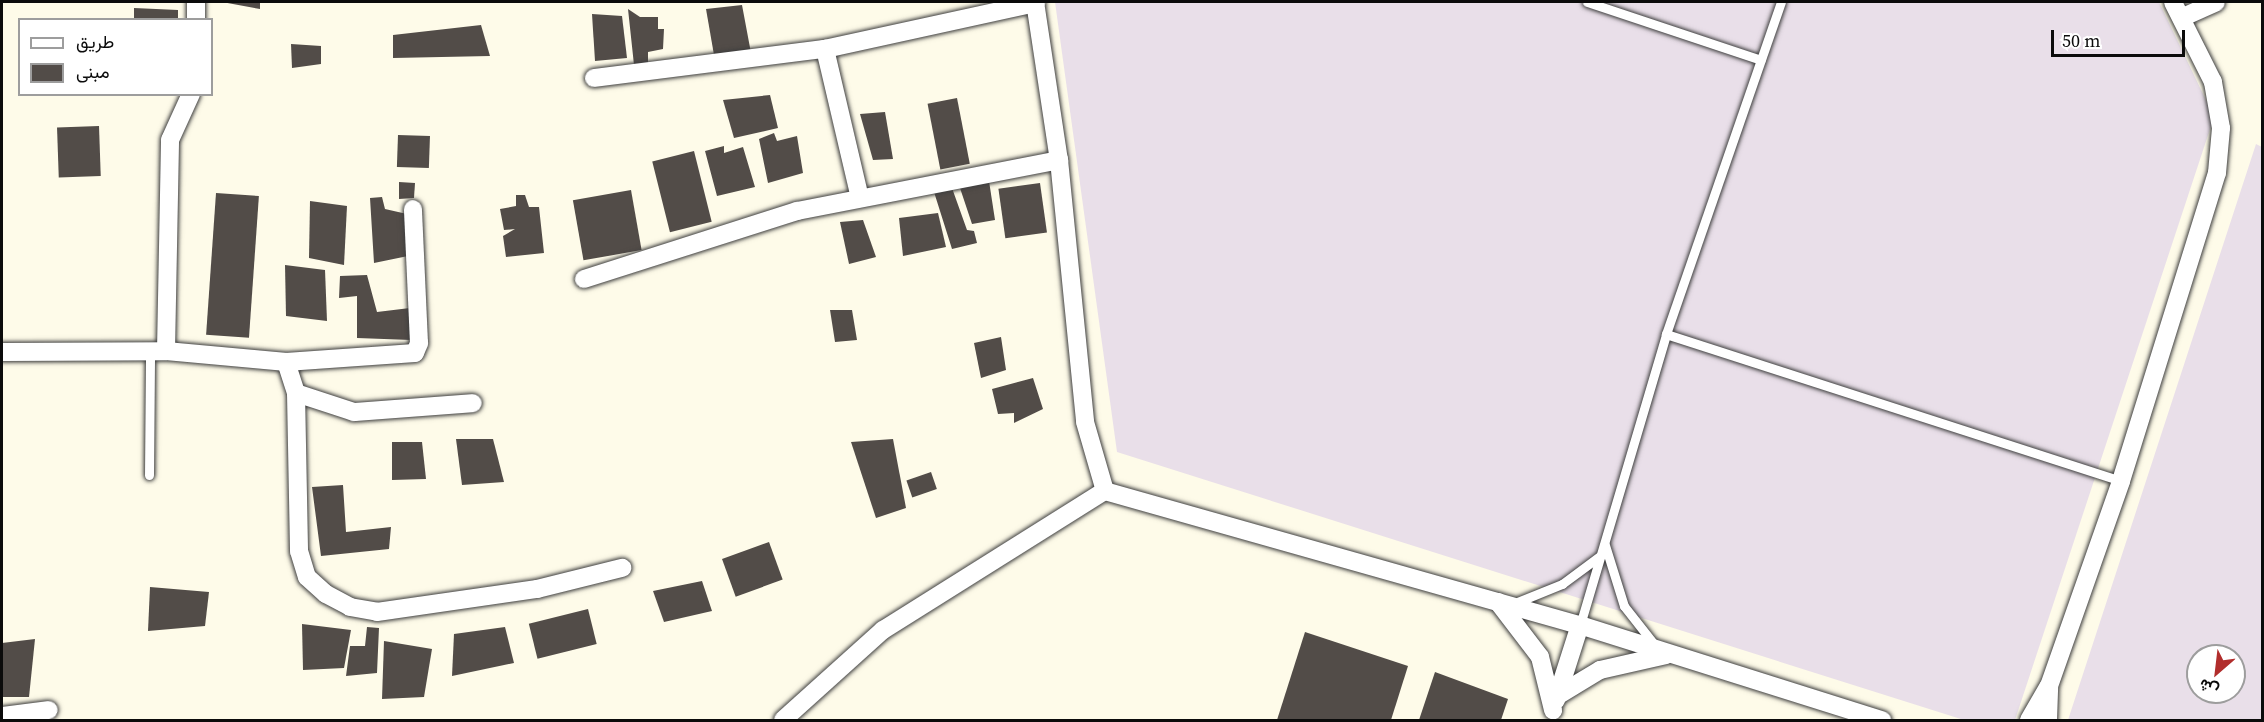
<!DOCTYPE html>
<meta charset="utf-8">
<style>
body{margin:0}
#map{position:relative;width:2264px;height:722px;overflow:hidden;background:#fefbe9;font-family:"Source Serif 4",Vazirmatn,serif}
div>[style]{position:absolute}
.industrial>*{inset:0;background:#e9dfe9}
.building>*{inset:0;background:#524c48;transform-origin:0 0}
.roads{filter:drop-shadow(0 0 2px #3e3e3e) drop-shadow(0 0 2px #3e3e3e)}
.service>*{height:9px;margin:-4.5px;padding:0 4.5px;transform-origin:4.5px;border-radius:4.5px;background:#fff}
.minor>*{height:18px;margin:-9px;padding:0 9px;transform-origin:9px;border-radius:9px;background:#fff}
span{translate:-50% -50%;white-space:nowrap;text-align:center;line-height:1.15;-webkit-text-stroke:6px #fff;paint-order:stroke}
.frame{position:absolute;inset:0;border:3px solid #0b0b0b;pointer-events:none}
.legend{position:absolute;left:18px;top:18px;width:195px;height:78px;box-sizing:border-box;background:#fff;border:2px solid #9d9d9d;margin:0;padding:8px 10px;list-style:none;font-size:18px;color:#0b0b0b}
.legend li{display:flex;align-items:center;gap:12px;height:30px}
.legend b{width:30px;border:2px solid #9d9d9d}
.north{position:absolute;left:2186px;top:644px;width:60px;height:60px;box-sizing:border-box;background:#fff;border:2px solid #9d9d9d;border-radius:50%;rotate:208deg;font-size:16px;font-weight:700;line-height:24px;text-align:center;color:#0b0b0b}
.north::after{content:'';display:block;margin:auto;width:21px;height:27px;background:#b12d2c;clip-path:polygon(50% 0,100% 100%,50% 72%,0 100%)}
.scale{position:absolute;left:2051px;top:30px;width:134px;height:27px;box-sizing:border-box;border:3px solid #0b0b0b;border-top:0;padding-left:8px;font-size:18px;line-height:21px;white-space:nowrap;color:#0b0b0b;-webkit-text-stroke:4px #fff;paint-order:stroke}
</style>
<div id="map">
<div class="industrial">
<i style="clip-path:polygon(1055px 2px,2159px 2px,2214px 117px,2015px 720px,1964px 720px,1117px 452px)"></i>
<i style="clip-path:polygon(evenodd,2256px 144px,2262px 147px,2262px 720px,2068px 720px,2256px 144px,2198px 656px,2234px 656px,2234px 692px,2198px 692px,2198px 656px)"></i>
</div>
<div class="building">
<i style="clip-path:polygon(222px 2px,260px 2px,260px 9px)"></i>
<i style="clip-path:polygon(742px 5px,751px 53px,714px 55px,706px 9px)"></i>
<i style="clip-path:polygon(134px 8px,178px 10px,178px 20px,134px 20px)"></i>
<i style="clip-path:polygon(628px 9px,640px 17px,658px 17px,658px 29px,664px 29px,663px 49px,648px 52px,648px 65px,634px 65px)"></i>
<i style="clip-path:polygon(592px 14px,622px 16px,627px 58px,595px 61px)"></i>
<i style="clip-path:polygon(481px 25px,490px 56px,393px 58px,393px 35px)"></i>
<i style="clip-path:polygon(291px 44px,321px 46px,321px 64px,292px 68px)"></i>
<i style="clip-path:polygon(770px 95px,778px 128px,734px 138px,723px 100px)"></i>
<i style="left:957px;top:98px;width:67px;height:30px;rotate:79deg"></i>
<i style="clip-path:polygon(885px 112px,893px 159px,873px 160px,860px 114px)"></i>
<i style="left:99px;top:126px;width:50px;height:42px;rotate:88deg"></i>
<i style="clip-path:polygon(774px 133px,777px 141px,797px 136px,803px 173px,768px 183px,759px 139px)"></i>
<i style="left:398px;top:135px;width:32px;height:32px;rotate:2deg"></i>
<i style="clip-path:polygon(724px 146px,724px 153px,743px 147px,755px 187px,717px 196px,705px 151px)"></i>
<i style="left:694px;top:151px;width:73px;height:43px;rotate:76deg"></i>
<i style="clip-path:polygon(989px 181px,995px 220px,972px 224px,960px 188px)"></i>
<i style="clip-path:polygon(399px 182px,415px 183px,414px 198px,399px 199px)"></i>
<i style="left:1040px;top:183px;width:50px;height:42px;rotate:82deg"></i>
<i style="clip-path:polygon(952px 188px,967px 230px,974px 231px,977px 243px,952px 249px,934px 192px)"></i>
<i style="left:631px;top:190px;width:61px;height:59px;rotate:80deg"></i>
<i style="left:216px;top:193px;width:43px;height:142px;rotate:4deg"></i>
<i style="clip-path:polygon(516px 195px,525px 195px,529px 207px,539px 207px,544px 253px,506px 257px,503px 236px,515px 229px,504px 230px,500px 209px,516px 206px)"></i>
<i style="clip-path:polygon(382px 197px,385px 209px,407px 214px,408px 256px,374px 263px,370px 198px)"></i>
<i style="clip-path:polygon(310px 201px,347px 206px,344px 265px,309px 258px)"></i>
<i style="clip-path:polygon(938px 213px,946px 247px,903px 256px,899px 218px)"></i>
<i style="clip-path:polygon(863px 220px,876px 257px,849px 264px,840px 222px)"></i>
<i style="clip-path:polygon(285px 265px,325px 270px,327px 321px,286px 316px)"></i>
<i style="clip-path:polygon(367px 275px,377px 312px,410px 308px,411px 340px,357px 338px,357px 296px,339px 298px,340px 276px)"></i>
<i style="clip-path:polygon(830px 310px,852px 310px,857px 340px,835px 342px)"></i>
<i style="clip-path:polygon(1001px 337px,1006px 370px,981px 378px,974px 343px)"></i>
<i style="clip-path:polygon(1033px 378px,1043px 409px,1014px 423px,1014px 413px,998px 414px,992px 389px)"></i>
<i style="clip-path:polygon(456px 439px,493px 439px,504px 482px,462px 485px)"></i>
<i style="clip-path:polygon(893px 439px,906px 508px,876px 518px,851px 442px)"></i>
<i style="clip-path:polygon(392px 442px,422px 442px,426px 479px,392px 480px)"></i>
<i style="left:931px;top:472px;width:18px;height:26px;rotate:71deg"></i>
<i style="clip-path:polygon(343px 485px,346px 532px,391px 527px,389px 549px,321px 556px,312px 487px)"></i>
<i style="left:769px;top:542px;width:40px;height:50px;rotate:70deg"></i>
<i style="clip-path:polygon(702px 581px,712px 611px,664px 622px,653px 591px)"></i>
<i style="clip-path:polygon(150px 587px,209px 592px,205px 626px,148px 631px)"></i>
<i style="left:588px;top:609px;width:36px;height:61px;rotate:76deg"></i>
<i style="clip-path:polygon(302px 624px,351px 630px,344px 668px,303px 670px)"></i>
<i style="clip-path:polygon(367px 627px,379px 628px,377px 673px,346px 676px,350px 646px,365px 646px)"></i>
<i style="clip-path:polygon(505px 627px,514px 663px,452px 676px,454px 634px)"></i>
<i style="clip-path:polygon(1305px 632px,1408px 666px,1391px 720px,1277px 720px)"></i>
<i style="clip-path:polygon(35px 639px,29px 697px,2px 697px,2px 643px)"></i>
<i style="clip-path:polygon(384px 641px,432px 649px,424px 697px,382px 699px)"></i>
<i style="clip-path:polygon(1435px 672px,1508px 699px,1501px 720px,1419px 720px)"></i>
</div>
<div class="roads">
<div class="service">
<i style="left:1587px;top:2px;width:183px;rotate:18.4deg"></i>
<i style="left:1666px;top:334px;width:478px;rotate:17.9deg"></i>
<i style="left:149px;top:475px;width:122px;rotate:-89.5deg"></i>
<i style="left:1605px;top:545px;width:64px;rotate:72.7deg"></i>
<i style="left:1624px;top:606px;width:48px;rotate:51.7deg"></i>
<i style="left:1515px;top:603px;width:51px;rotate:-22deg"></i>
<i style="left:1562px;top:584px;width:49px;rotate:-36.6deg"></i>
<i style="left:1580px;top:625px;width:303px;rotate:-73.5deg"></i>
<i style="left:1666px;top:334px;width:351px;rotate:-70.9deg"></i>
</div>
<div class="minor">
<i style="left:1035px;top:2px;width:160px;rotate:81.4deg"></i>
<i style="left:1059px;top:160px;width:263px;rotate:84.3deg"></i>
<i style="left:1085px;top:422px;width:72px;rotate:73.8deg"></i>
<i style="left:2183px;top:17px;width:36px;rotate:-24deg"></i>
<i style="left:196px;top:20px;width:18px;rotate:-90deg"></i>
<i style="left:825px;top:49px;width:153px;rotate:76.8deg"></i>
<i style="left:594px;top:78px;width:233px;rotate:-7.2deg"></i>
<i style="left:825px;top:49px;width:216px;rotate:-12.3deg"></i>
<i style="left:584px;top:279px;width:224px;rotate:-17.7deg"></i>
<i style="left:797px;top:211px;width:267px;rotate:-11deg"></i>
<i style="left:166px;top:351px;width:211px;rotate:-88.9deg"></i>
<i style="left:170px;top:140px;width:51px;rotate:-65.5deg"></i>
<i style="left:2px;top:352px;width:164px;rotate:-0.3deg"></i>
<i style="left:166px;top:351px;width:121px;rotate:5.2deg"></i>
<i style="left:286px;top:362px;width:129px;rotate:-4deg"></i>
<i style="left:415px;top:353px;width:11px;rotate:-68deg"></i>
<i style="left:419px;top:343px;width:134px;rotate:-92.6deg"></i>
<i style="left:286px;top:362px;width:33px;rotate:72deg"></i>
<i style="left:296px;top:393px;width:158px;rotate:88.9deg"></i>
<i style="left:299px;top:551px;width:27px;rotate:73deg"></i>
<i style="left:307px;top:577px;width:25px;rotate:42deg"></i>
<i style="left:326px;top:594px;width:27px;rotate:28deg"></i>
<i style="left:350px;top:607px;width:27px;rotate:10deg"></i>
<i style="left:377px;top:612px;width:162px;rotate:-8.2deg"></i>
<i style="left:537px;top:589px;width:88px;rotate:-13.9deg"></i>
<i style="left:296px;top:393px;width:61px;rotate:18.1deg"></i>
<i style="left:354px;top:412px;width:119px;rotate:-4.3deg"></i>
<i style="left:1105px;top:491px;width:494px;rotate:15.8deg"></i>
<i style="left:1580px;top:625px;width:317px;rotate:17.5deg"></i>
<i style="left:1498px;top:602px;width:69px;rotate:52.6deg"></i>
<i style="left:1540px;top:657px;width:55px;rotate:76.2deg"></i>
<i style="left:1557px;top:696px;width:50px;rotate:-31.2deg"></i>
<i style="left:1600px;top:670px;width:68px;rotate:-12.8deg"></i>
<i style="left:1556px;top:700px;width:79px;rotate:-72.3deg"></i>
<i style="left:2px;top:716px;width:47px;rotate:-7.3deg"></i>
<i style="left:783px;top:720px;width:135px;rotate:-42deg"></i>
<i style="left:883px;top:630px;width:262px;rotate:-32.1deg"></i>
<i style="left:2029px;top:720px;width:39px;rotate:-60deg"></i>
<i style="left:2049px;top:686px;width:217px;rotate:-70.6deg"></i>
<i style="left:2121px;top:481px;width:323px;rotate:-72.7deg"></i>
<i style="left:2217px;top:173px;width:45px;rotate:-84.9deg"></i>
<i style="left:2221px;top:128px;width:47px;rotate:-99.9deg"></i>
<i style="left:2213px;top:82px;width:89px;rotate:-116.6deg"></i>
<i style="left:2048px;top:720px;width:33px;rotate:-88deg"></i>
</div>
</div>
<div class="frame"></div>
<ul class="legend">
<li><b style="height:8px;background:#fff"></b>طريق</li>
<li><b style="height:16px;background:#524c48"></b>مبنى</li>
</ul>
<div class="north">ش</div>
<div class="scale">50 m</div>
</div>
